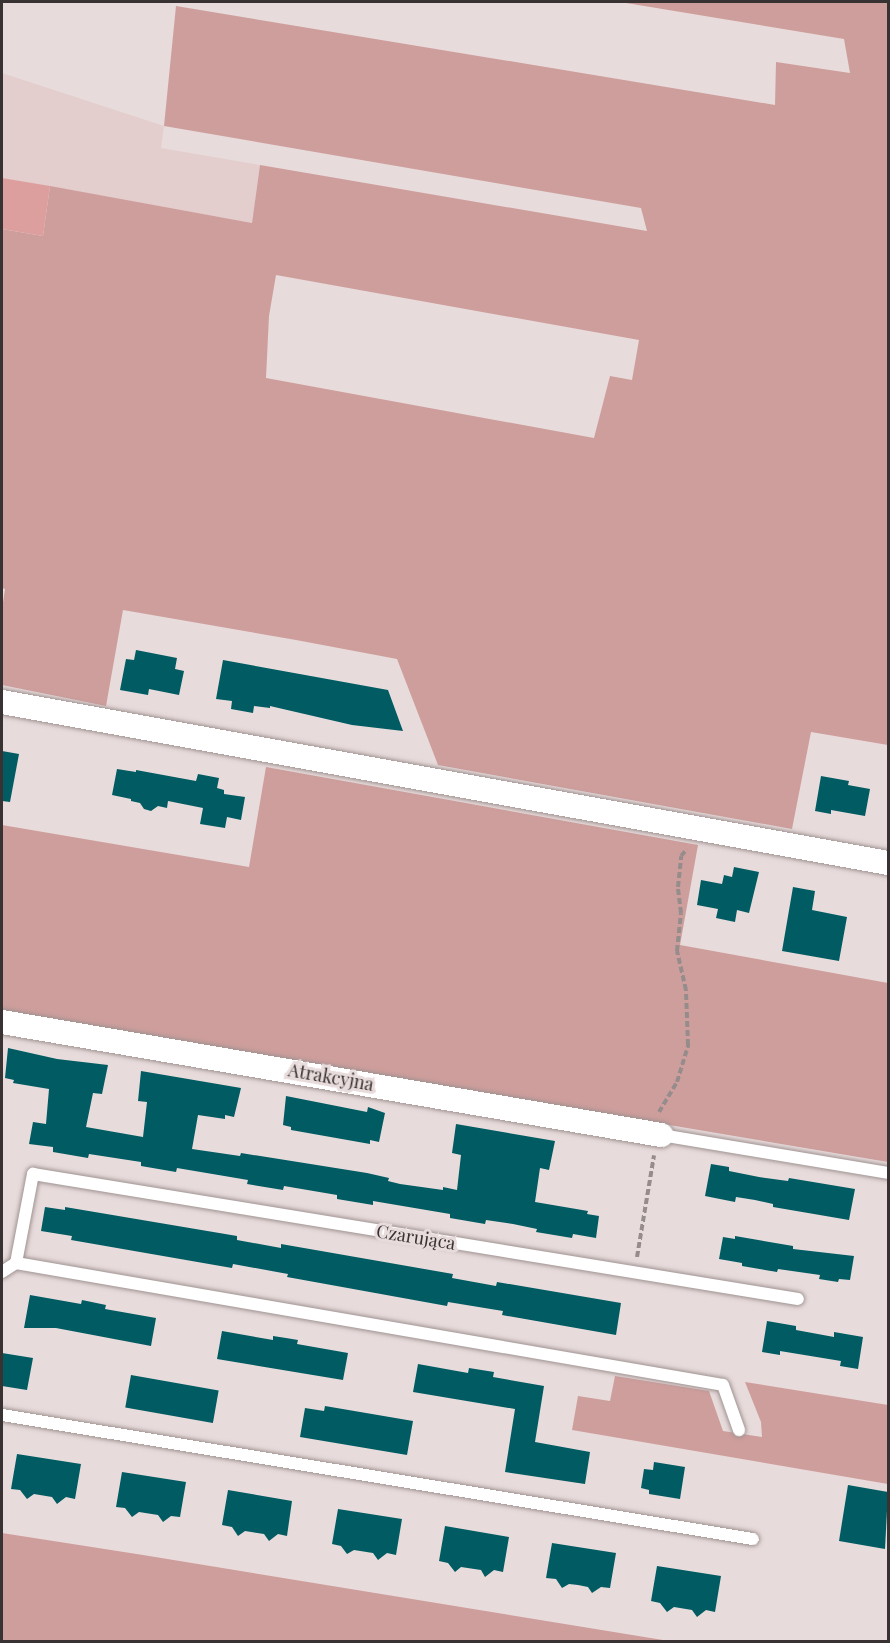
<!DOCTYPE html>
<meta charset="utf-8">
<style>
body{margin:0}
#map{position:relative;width:890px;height:1643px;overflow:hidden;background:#e8dbdb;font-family:"Playfair Display",serif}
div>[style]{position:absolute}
.built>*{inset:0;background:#e3cecd}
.green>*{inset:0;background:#ce9e9c}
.forest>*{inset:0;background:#dc9f9d}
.building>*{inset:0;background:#005c62;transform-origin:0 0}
.path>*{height:4px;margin-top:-2px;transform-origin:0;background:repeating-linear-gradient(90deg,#968c8c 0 6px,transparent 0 9px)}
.roads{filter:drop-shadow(0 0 2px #9f9392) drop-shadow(0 0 2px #9f9392)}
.service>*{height:12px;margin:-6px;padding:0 6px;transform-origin:6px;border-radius:6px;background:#fff}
.minor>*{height:24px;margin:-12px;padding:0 12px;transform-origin:12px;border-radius:12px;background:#fff}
span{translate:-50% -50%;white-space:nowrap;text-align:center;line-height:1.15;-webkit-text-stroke:6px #e8dbdb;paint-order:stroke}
.street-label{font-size:18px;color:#383332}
.frame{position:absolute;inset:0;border:3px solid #383332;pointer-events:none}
</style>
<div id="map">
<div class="built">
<i style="clip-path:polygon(2px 73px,164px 126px,161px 148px,260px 165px,252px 223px,2px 178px)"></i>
</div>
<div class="green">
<i style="clip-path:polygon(evenodd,620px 2px,888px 2px,888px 745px,811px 732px,792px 829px,438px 765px,397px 659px,296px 640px,123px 610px,106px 706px,2px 685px,2px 609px,5px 589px,2px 588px,2px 229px,43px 236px,50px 186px,252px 223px,260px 165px,647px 231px,641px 208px,164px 126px,176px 6px,775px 105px,776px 62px,850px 73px,844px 39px,620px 2px,276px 275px,639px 340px,632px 380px,610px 376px,594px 438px,266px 378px,269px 316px,276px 275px)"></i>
<i style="clip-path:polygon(266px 767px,698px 845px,680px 945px,888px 983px,888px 1162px,2px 1012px,2px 825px,249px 867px)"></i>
<i style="clip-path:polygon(615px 1376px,709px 1391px,723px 1431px,762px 1437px,761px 1422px,745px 1382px,888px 1405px,888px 1484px,572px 1430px,578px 1396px,610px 1401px)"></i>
<i style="clip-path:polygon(2px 1533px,143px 1555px,669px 1641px,2px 1641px)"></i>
</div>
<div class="forest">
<i style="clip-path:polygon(2px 178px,50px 186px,43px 236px,2px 229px)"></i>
</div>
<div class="building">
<i style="clip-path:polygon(136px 650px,177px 658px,175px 669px,184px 671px,179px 695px,149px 689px,148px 695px,120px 690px,126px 659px,134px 660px)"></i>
<i style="clip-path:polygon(223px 660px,388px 690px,403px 731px,352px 725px,270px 706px,270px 708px,254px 706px,253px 713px,231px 709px,232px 701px,216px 699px)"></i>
<i style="clip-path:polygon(2px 751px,19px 754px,10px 802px,2px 801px)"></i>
<i style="clip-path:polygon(117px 769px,136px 772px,136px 770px,196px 781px,198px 774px,219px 778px,217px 788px,224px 790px,224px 794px,245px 797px,241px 820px,227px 817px,225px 828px,200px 824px,203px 808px,168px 801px,167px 808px,158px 806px,151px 811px,144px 809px,140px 803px,131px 801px,131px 799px,112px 795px)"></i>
<i style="clip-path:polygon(821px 776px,849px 781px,848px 785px,870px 789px,865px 816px,831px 810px,831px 814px,815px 811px)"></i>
<i style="clip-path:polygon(734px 867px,759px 872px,749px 913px,737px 910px,735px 922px,716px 918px,718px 909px,697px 905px,701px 880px,722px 884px,724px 875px,732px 877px)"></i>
<i style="clip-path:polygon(793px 887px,815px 891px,812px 910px,847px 917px,839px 961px,782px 951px)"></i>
<i style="clip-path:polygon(8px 1048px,57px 1059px,108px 1065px,102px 1094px,93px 1093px,86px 1127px,143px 1137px,147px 1102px,138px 1101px,141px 1071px,241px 1088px,234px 1117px,225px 1115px,225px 1119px,198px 1115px,192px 1149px,240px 1156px,241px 1153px,367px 1173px,389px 1178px,388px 1181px,400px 1184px,443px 1190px,443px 1187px,457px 1190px,461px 1155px,452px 1153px,456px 1124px,555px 1141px,549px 1170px,540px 1168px,535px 1202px,588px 1211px,587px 1214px,599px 1216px,596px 1238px,573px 1234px,572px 1238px,536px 1232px,537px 1229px,513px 1224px,486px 1220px,485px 1224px,450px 1218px,450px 1214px,373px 1201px,373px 1205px,337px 1199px,337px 1195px,284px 1186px,283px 1190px,247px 1184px,248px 1180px,177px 1168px,176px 1172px,141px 1166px,141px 1162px,89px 1154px,88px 1158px,53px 1152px,53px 1147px,29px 1144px,33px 1122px,46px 1124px,49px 1089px,13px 1083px,14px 1080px,5px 1078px)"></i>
<i style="clip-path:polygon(286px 1096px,367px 1112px,368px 1107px,385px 1113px,379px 1142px,370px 1140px,370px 1144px,291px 1130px,291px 1127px,283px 1125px)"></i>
<i style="clip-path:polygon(711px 1164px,729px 1167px,729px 1171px,759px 1177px,788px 1181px,789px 1178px,855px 1189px,849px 1220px,773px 1207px,773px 1204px,755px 1200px,736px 1197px,735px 1202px,705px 1196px)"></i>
<i style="clip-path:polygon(45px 1207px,65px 1210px,65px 1207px,237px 1236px,237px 1240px,281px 1248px,281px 1244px,453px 1274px,452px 1278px,496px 1286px,497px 1282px,621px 1303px,616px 1335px,502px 1315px,503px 1311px,448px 1302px,447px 1306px,287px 1277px,288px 1274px,233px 1264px,232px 1268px,71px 1240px,72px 1236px,41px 1231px)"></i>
<i style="clip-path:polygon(735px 1236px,793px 1246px,793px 1249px,854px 1256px,850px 1280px,839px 1279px,838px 1282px,819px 1279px,820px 1275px,778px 1269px,777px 1272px,742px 1266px,742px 1263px,719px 1259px,723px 1237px,735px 1239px)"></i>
<i style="clip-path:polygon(30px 1295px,81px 1304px,82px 1300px,106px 1305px,105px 1309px,156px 1318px,151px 1346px,56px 1328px,24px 1328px)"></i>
<i style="clip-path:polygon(767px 1321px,796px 1326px,796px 1330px,834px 1337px,834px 1332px,863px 1337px,858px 1369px,840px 1366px,841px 1361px,780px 1351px,780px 1355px,762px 1352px)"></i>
<i style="clip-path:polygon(222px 1331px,273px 1340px,273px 1336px,286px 1338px,298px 1340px,297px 1344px,348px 1353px,343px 1380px,217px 1359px)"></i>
<i style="clip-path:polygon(2px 1353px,33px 1358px,27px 1390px,2px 1386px)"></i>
<i style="clip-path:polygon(418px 1364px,468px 1373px,469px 1368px,494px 1372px,493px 1377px,544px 1386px,535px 1442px,590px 1452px,585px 1484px,505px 1472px,515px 1409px,413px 1392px)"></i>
<i style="left:131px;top:1375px;width:89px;height:33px;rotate:10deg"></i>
<i style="clip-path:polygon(325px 1406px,413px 1421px,407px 1455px,300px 1437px,305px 1408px,324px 1411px)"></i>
<i style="clip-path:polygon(17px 1454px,81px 1464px,75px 1499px,66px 1497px,57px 1504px,52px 1497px,34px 1494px,27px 1499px,20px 1490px,11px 1489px)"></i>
<i style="clip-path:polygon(654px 1462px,685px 1467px,680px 1499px,649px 1494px,649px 1490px,641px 1488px,644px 1469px,653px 1470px)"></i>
<i style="clip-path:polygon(122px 1472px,186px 1482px,180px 1517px,171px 1516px,163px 1522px,158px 1515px,139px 1512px,132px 1517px,125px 1508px,116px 1507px)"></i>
<i style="clip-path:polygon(848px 1485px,888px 1492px,885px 1549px,839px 1541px)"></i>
<i style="clip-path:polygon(228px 1490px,292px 1501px,287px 1536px,278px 1534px,269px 1541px,264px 1534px,245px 1531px,238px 1536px,232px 1527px,222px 1525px)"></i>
<i style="clip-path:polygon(338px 1509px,402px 1519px,396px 1555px,387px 1553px,378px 1560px,373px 1553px,354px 1550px,347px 1554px,341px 1546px,332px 1544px)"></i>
<i style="clip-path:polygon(445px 1526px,509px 1537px,503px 1572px,494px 1570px,485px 1577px,481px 1570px,461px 1567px,455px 1572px,448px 1563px,439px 1561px)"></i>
<i style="clip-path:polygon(552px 1543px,616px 1553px,610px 1588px,601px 1587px,592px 1593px,588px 1587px,578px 1585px,569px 1584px,562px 1588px,556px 1579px,546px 1578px)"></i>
<i style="clip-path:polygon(657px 1566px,721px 1576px,715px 1612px,706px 1610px,697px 1617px,692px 1610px,674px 1607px,667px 1612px,660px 1603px,651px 1601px)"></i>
</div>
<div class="path">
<i style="left:659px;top:1112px;width:35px;rotate:-59deg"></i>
<i style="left:677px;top:1082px;width:39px;rotate:-73deg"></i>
<i style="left:688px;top:1045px;width:55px;rotate:-92.1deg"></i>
<i style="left:686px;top:990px;width:40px;rotate:-103deg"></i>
<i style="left:677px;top:951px;width:38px;rotate:-84deg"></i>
<i style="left:681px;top:913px;width:26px;rotate:-97deg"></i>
<i style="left:678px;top:887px;width:31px;rotate:-84deg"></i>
<i style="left:681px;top:856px;width:9px;rotate:-49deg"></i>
<i style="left:637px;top:1257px;width:103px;rotate:-80.5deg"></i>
</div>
<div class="roads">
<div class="service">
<i style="left:661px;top:1135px;width:230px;rotate:9.5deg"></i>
<i style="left:16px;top:1263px;width:91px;rotate:-79.2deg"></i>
<i style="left:33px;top:1174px;width:775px;rotate:9.28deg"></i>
<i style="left:2px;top:1272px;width:17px;rotate:-33deg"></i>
<i style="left:16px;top:1263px;width:717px;rotate:9.79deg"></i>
<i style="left:723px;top:1385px;width:48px;rotate:70.4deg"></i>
<i style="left:2px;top:1415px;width:761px;rotate:9.38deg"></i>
</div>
<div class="minor">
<i style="left:2px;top:702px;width:901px;rotate:10.3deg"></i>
<i style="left:2px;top:1022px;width:669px;rotate:9.73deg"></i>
</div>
</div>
<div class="street-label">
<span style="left:331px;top:1077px;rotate:10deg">Atrakcyjna</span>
<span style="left:416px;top:1237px;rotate:9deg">Czarująca</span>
</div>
<div class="frame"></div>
</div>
